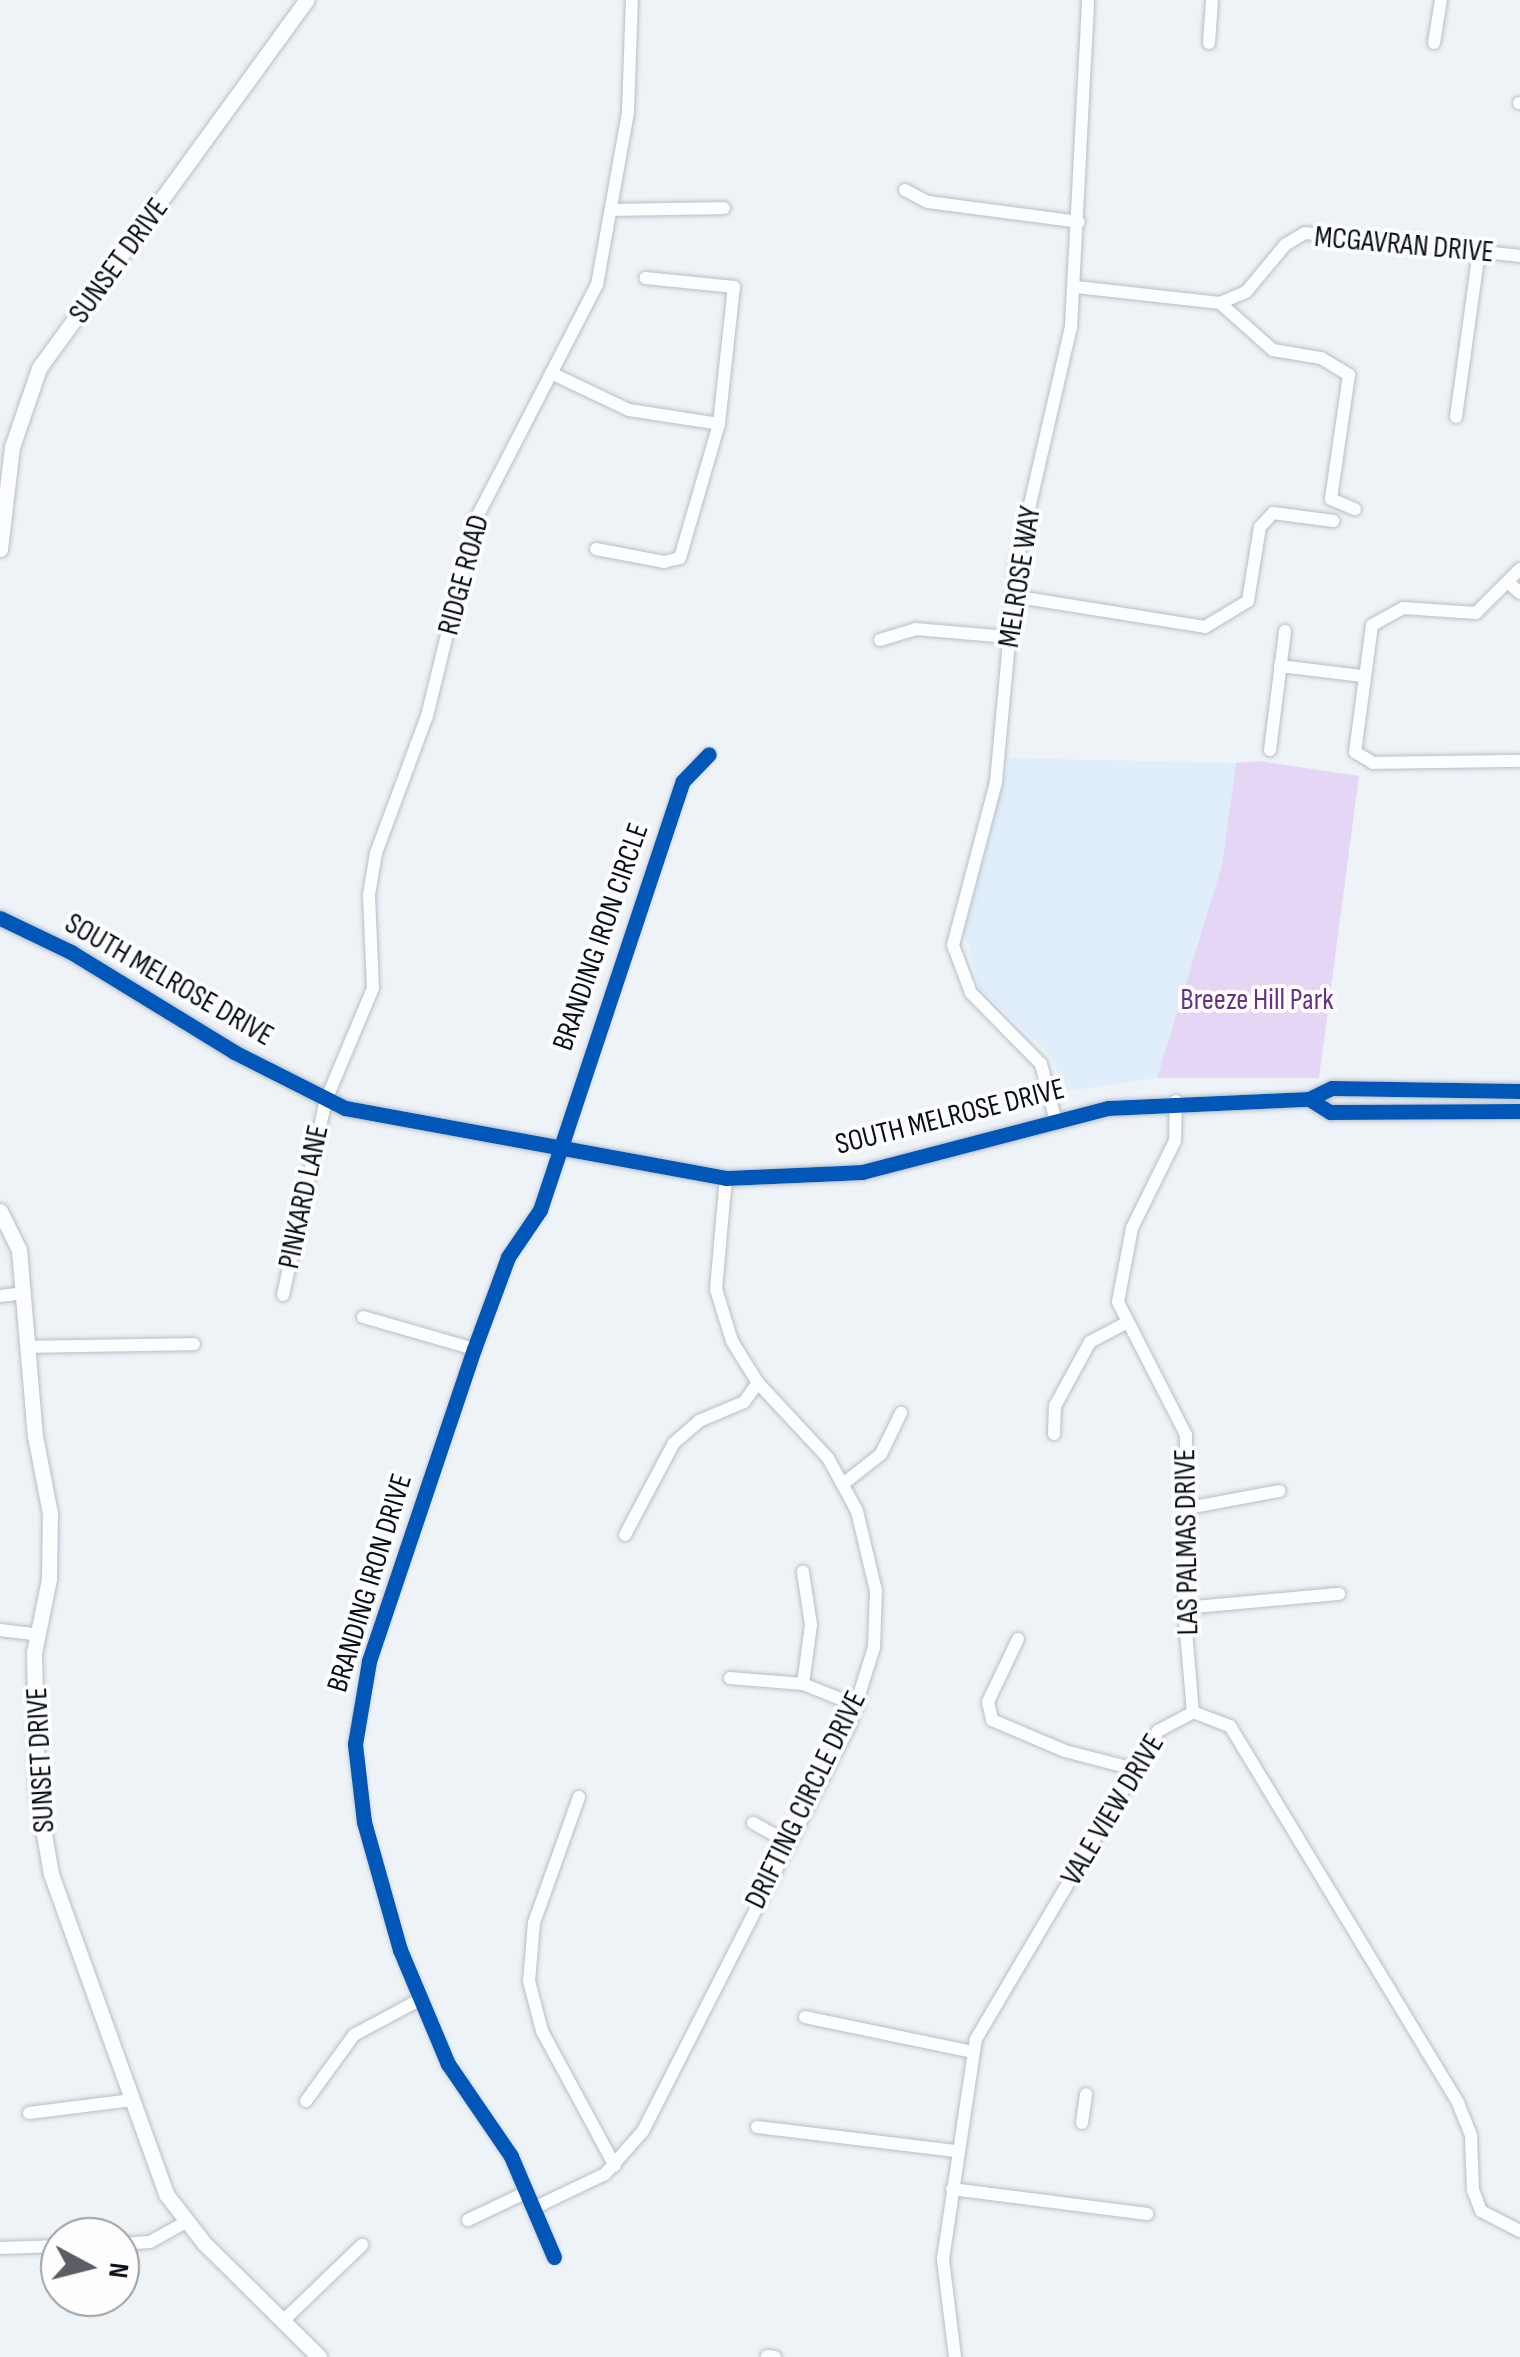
<!DOCTYPE html>
<style>
body{margin:0}
#map{position:relative;width:1520px;height:2357px;overflow:hidden;background:#eef3f8;font-family:"Sofia Sans Condensed",sans-serif}
div>[style]{position:absolute}
.built>*{inset:0;background:#e0edfb}
.green>*{inset:0;background:#e4d6f4}
.roads{filter:drop-shadow(0 0 2px #b8bec4) drop-shadow(0 0 2px #b8bec4)}
.minor>*{height:12px;margin:-6px;padding:0 6px;transform-origin:6px;border-radius:6px;background:#fcfdfe}
.major>*{height:15px;margin:-7.5px;padding:0 7.5px;transform-origin:7.5px;border-radius:7.5px;background:#fcfdfe}
.cycleway>*{height:15px;margin:-7.5px;padding:0 7.5px;transform-origin:7.5px;border-radius:7.5px;background:#0057b8}
span{translate:-50% -50%;white-space:nowrap;text-align:center;line-height:1.15;-webkit-text-stroke:8px #fefefe;paint-order:stroke}
.street-label{font-size:30px;color:#090f16}
.park-label{font-size:30px;color:#673284}
.north{position:absolute;left:40px;top:2217px;width:100px;height:100px;box-sizing:border-box;background:#fefefe;border:2px solid #9c9ea1;border-radius:50%;rotate:97deg;font-size:28px;font-weight:700;line-height:40px;text-align:center;color:#090f16}
.north::after{content:'';display:block;margin:auto;width:35px;height:45px;background:#595f65;clip-path:polygon(50% 0,100% 100%,50% 72%,0 100%)}
</style>
<div id="map">
<div class="built">
<i style="clip-path:polygon(1010px 758px,1236px 763px,1222px 865px,1157px 1078px,1068px 1091px,1047px 1051px,979px 988px,964px 930px)"></i>
</div>
<div class="green">
<i style="clip-path:polygon(1259px 761px,1359px 776px,1319px 1078px,1157px 1078px,1222px 865px,1236px 763px)"></i>
</div>
<div class="roads">
<div class="minor">
<i style="left:1209px;top:43px;width:43px;rotate:-86deg"></i>
<i style="left:1434px;top:43px;width:44px;rotate:-80.8deg"></i>
<i style="left:1519px;top:103px;width:1px"></i>
<i style="left:905px;top:190px;width:26px;rotate:28deg"></i>
<i style="left:928px;top:202px;width:152px;rotate:7.5deg"></i>
<i style="left:614px;top:210px;width:110px;rotate:-1deg"></i>
<i style="left:1076px;top:287px;width:145px;rotate:6.3deg"></i>
<i style="left:1220px;top:303px;width:28px;rotate:-23deg"></i>
<i style="left:1246px;top:292px;width:61px;rotate:-50.3deg"></i>
<i style="left:1285px;top:245px;width:23px;rotate:-31deg"></i>
<i style="left:1305px;top:233px;width:216px;rotate:6.1deg"></i>
<i style="left:1220px;top:303px;width:71px;rotate:41.6deg"></i>
<i style="left:1273px;top:350px;width:49px;rotate:9.5deg"></i>
<i style="left:1321px;top:358px;width:33px;rotate:31deg"></i>
<i style="left:1349px;top:375px;width:125px;rotate:98.3deg"></i>
<i style="left:1331px;top:499px;width:26px;rotate:23deg"></i>
<i style="left:551px;top:373px;width:86px;rotate:25.4deg"></i>
<i style="left:629px;top:410px;width:91px;rotate:8.8deg"></i>
<i style="left:1456px;top:417px;width:167px;rotate:-82.1deg"></i>
<i style="left:596px;top:549px;width:69px;rotate:10.8deg"></i>
<i style="left:664px;top:562px;width:16px;rotate:-14deg"></i>
<i style="left:680px;top:558px;width:140px;rotate:-73.8deg"></i>
<i style="left:719px;top:424px;width:138px;rotate:-83.8deg"></i>
<i style="left:734px;top:287px;width:89px;rotate:-174.2deg"></i>
<i style="left:1520px;top:569px;width:62px;rotate:135deg"></i>
<i style="left:1476px;top:613px;width:73px;rotate:-176.1deg"></i>
<i style="left:1403px;top:608px;width:35px;rotate:151deg"></i>
<i style="left:1372px;top:625px;width:128px;rotate:97.6deg"></i>
<i style="left:1355px;top:752px;width:21px;rotate:31deg"></i>
<i style="left:1373px;top:763px;width:147px;rotate:-0.8deg"></i>
<i style="left:1508px;top:582px;width:16px;rotate:43deg"></i>
<i style="left:1012px;top:596px;width:195px;rotate:9.1deg"></i>
<i style="left:1205px;top:627px;width:50px;rotate:-31.2deg"></i>
<i style="left:1248px;top:601px;width:75px;rotate:-80.8deg"></i>
<i style="left:1260px;top:527px;width:19px;rotate:-47deg"></i>
<i style="left:1273px;top:513px;width:61px;rotate:7.6deg"></i>
<i style="left:880px;top:640px;width:37px;rotate:-17deg"></i>
<i style="left:915px;top:629px;width:93px;rotate:4.9deg"></i>
<i style="left:1280px;top:666px;width:84px;rotate:6.9deg"></i>
<i style="left:1270px;top:750px;width:120px;rotate:-82.8deg"></i>
<i style="left:1176px;top:1101px;width:40px;rotate:91.4deg"></i>
<i style="left:1175px;top:1141px;width:97px;rotate:116.3deg"></i>
<i style="left:1132px;top:1228px;width:75px;rotate:100.7deg"></i>
<i style="left:1118px;top:1302px;width:149px;rotate:62.9deg"></i>
<i style="left:1186px;top:1435px;width:173px;rotate:90.7deg"></i>
<i style="left:1184px;top:1608px;width:104px;rotate:85.1deg"></i>
<i style="left:1055px;top:1118px;width:56px;rotate:-104.5deg"></i>
<i style="left:1041px;top:1064px;width:100px;rotate:-134.6deg"></i>
<i style="left:971px;top:993px;width:51px;rotate:-110.6deg"></i>
<i style="left:953px;top:945px;width:169px;rotate:-75.2deg"></i>
<i style="left:996px;top:782px;width:218px;rotate:-84.7deg"></i>
<i style="left:1016px;top:565px;width:244px;rotate:-77deg"></i>
<i style="left:1071px;top:327px;width:327px;rotate:-87deg"></i>
<i style="left:283px;top:1295px;width:200px;rotate:-77.6deg"></i>
<i style="left:326px;top:1100px;width:121px;rotate:-67.2deg"></i>
<i style="left:373px;top:988px;width:93px;rotate:-92.5deg"></i>
<i style="left:369px;top:895px;width:43px;rotate:-80.5deg"></i>
<i style="left:376px;top:853px;width:146px;rotate:-69.6deg"></i>
<i style="left:427px;top:716px;width:201px;rotate:-76.2deg"></i>
<i style="left:475px;top:521px;width:266px;rotate:-62.7deg"></i>
<i style="left:597px;top:285px;width:176px;rotate:-79.8deg"></i>
<i style="left:628px;top:112px;width:112px;rotate:-88deg"></i>
<i style="left:0;top:1296px;width:23px;rotate:-7deg"></i>
<i style="left:363px;top:1317px;width:116px;rotate:16.1deg"></i>
<i style="left:27px;top:1347px;width:167px;rotate:-1deg"></i>
<i style="left:1054px;top:1434px;width:28px;rotate:-88deg"></i>
<i style="left:1055px;top:1406px;width:73px;rotate:-61.3deg"></i>
<i style="left:1090px;top:1342px;width:40px;rotate:-28deg"></i>
<i style="left:843px;top:1484px;width:48px;rotate:-38.3deg"></i>
<i style="left:881px;top:1454px;width:46px;rotate:-64deg"></i>
<i style="left:1188px;top:1508px;width:93px;rotate:-10.6deg"></i>
<i style="left:625px;top:1535px;width:104px;rotate:-62deg"></i>
<i style="left:674px;top:1443px;width:33px;rotate:-41deg"></i>
<i style="left:699px;top:1421px;width:49px;rotate:-22.9deg"></i>
<i style="left:744px;top:1402px;width:24px;rotate:-54deg"></i>
<i style="left:1184px;top:1608px;width:156px;rotate:-5.2deg"></i>
<i style="left:0;top:1630px;width:35px;rotate:7deg"></i>
<i style="left:1018px;top:1639px;width:70px;rotate:115.5deg"></i>
<i style="left:988px;top:1702px;width:18px;rotate:77deg"></i>
<i style="left:992px;top:1720px;width:79px;rotate:23deg"></i>
<i style="left:1065px;top:1751px;width:75px;rotate:14.6deg"></i>
<i style="left:730px;top:1678px;width:73px;rotate:4.7deg"></i>
<i style="left:803px;top:1684px;width:59px;rotate:21.8deg"></i>
<i style="left:803px;top:1684px;width:60px;rotate:-82.3deg"></i>
<i style="left:811px;top:1625px;width:54px;rotate:-98.6deg"></i>
<i style="left:579px;top:1797px;width:134px;rotate:109.7deg"></i>
<i style="left:534px;top:1923px;width:58px;rotate:94.9deg"></i>
<i style="left:529px;top:1981px;width:52px;rotate:75.4deg"></i>
<i style="left:542px;top:2031px;width:153px;rotate:61.6deg"></i>
<i style="left:753px;top:1823px;width:39px;rotate:29deg"></i>
<i style="left:805px;top:2017px;width:171px;rotate:11.8deg"></i>
<i style="left:306px;top:2101px;width:82px;rotate:-54deg"></i>
<i style="left:354px;top:2035px;width:76px;rotate:-28.2deg"></i>
<i style="left:29px;top:2113px;width:104px;rotate:-7.2deg"></i>
<i style="left:1082px;top:2123px;width:29px;rotate:-82deg"></i>
<i style="left:757px;top:2127px;width:200px;rotate:6.9deg"></i>
<i style="left:952px;top:2189px;width:197px;rotate:7.3deg"></i>
<i style="left:534px;top:2208px;width:79px;rotate:-25.6deg"></i>
<i style="left:605px;top:2174px;width:57px;rotate:-48.5deg"></i>
<i style="left:643px;top:2131px;width:453px;rotate:-63deg"></i>
<i style="left:849px;top:1727px;width:84px;rotate:-72.6deg"></i>
<i style="left:874px;top:1647px;width:56px;rotate:-88deg"></i>
<i style="left:876px;top:1591px;width:82px;rotate:-103.4deg"></i>
<i style="left:857px;top:1511px;width:60px;rotate:-118.7deg"></i>
<i style="left:828px;top:1458px;width:103px;rotate:-133deg"></i>
<i style="left:758px;top:1383px;width:49px;rotate:-121.8deg"></i>
<i style="left:732px;top:1341px;width:54px;rotate:-107.1deg"></i>
<i style="left:716px;top:1289px;width:111px;rotate:-84.9deg"></i>
<i style="left:468px;top:2220px;width:65px;rotate:-25.4deg"></i>
<i style="left:120px;top:2244px;width:30px;rotate:-4deg"></i>
<i style="left:150px;top:2242px;width:41px;rotate:-29.1deg"></i>
<i style="left:0;top:2248px;width:60px;rotate:-1.9deg"></i>
<i style="left:554px;top:2257px;width:110px;rotate:-113.1deg"></i>
<i style="left:511px;top:2156px;width:112px;rotate:-124.4deg"></i>
<i style="left:448px;top:2064px;width:124px;rotate:-112.8deg"></i>
<i style="left:400px;top:1950px;width:133px;rotate:-105.7deg"></i>
<i style="left:364px;top:1822px;width:79px;rotate:-96.6deg"></i>
<i style="left:355px;top:1744px;width:84px;rotate:-80.4deg"></i>
<i style="left:369px;top:1661px;width:329px;rotate:-71.4deg"></i>
<i style="left:474px;top:1349px;width:98px;rotate:-69.7deg"></i>
<i style="left:508px;top:1257px;width:57px;rotate:-55.8deg"></i>
<i style="left:540px;top:1210px;width:452px;rotate:-71.6deg"></i>
<i style="left:683px;top:781px;width:37px;rotate:-46deg"></i>
<i style="left:283px;top:2321px;width:110px;rotate:-43.9deg"></i>
<i style="left:767px;top:2356px;width:8px;rotate:7deg"></i>
<i style="left:955px;top:2357px;width:99px;rotate:-97deg"></i>
<i style="left:943px;top:2259px;width:222px;rotate:-81.5deg"></i>
<i style="left:976px;top:2039px;width:358px;rotate:-59.4deg"></i>
<i style="left:1158px;top:1731px;width:40px;rotate:-28deg"></i>
<i style="left:1193px;top:1712px;width:40px;rotate:21deg"></i>
<i style="left:1230px;top:1726px;width:441px;rotate:58.8deg"></i>
<i style="left:1458px;top:2103px;width:35px;rotate:68deg"></i>
<i style="left:1471px;top:2136px;width:54px;rotate:87.9deg"></i>
<i style="left:1473px;top:2190px;width:22px;rotate:69deg"></i>
<i style="left:1481px;top:2211px;width:44px;rotate:27.1deg"></i>
</div>
<div class="major">
<i style="left:0;top:549px;width:103px;rotate:-83.3deg"></i>
<i style="left:12px;top:447px;width:83px;rotate:-71.1deg"></i>
<i style="left:39px;top:368px;width:455px;rotate:-54deg"></i>
<i style="left:0;top:918px;width:79px;rotate:25.6deg"></i>
<i style="left:71px;top:952px;width:191px;rotate:31.5deg"></i>
<i style="left:234px;top:1052px;width:124px;rotate:26.8deg"></i>
<i style="left:345px;top:1108px;width:387px;rotate:10.4deg"></i>
<i style="left:726px;top:1178px;width:136px;rotate:-2.5deg"></i>
<i style="left:862px;top:1172px;width:254px;rotate:-14.6deg"></i>
<i style="left:1108px;top:1108px;width:201px;rotate:-2.6deg"></i>
<i style="left:1309px;top:1099px;width:25px;rotate:-26deg"></i>
<i style="left:1332px;top:1088px;width:188px;rotate:0.9deg"></i>
<i style="left:1309px;top:1099px;width:25px;rotate:32deg"></i>
<i style="left:1330px;top:1112px;width:190px;rotate:-0.3deg"></i>
<i style="left:0;top:1211px;width:43px;rotate:64deg"></i>
<i style="left:19px;top:1250px;width:187px;rotate:85.1deg"></i>
<i style="left:35px;top:1436px;width:78px;rotate:79deg"></i>
<i style="left:50px;top:1513px;width:66px;rotate:90.9deg"></i>
<i style="left:49px;top:1579px;width:76px;rotate:101.5deg"></i>
<i style="left:34px;top:1653px;width:141px;rotate:88.8deg"></i>
<i style="left:37px;top:1794px;width:81px;rotate:80.1deg"></i>
<i style="left:51px;top:1874px;width:340px;rotate:70.2deg"></i>
<i style="left:166px;top:2194px;width:62px;rotate:52.2deg"></i>
<i style="left:204px;top:2243px;width:162px;rotate:44.7deg"></i>
</div>
</div>
<div class="cycleway">
<i style="left:0;top:918px;width:79px;rotate:25.6deg"></i>
<i style="left:71px;top:952px;width:191px;rotate:31.5deg"></i>
<i style="left:234px;top:1052px;width:124px;rotate:26.8deg"></i>
<i style="left:345px;top:1108px;width:387px;rotate:10.4deg"></i>
<i style="left:726px;top:1178px;width:136px;rotate:-2.5deg"></i>
<i style="left:862px;top:1172px;width:254px;rotate:-14.6deg"></i>
<i style="left:1108px;top:1108px;width:201px;rotate:-2.6deg"></i>
<i style="left:1309px;top:1099px;width:25px;rotate:-26deg"></i>
<i style="left:1332px;top:1088px;width:188px;rotate:0.9deg"></i>
<i style="left:1309px;top:1099px;width:25px;rotate:32deg"></i>
<i style="left:1330px;top:1112px;width:190px;rotate:-0.3deg"></i>
<i style="left:554px;top:2257px;width:110px;rotate:-113.1deg"></i>
<i style="left:511px;top:2156px;width:112px;rotate:-124.4deg"></i>
<i style="left:448px;top:2064px;width:124px;rotate:-112.8deg"></i>
<i style="left:400px;top:1950px;width:133px;rotate:-105.7deg"></i>
<i style="left:364px;top:1822px;width:79px;rotate:-96.6deg"></i>
<i style="left:355px;top:1744px;width:84px;rotate:-80.4deg"></i>
<i style="left:369px;top:1661px;width:329px;rotate:-71.4deg"></i>
<i style="left:474px;top:1349px;width:98px;rotate:-69.7deg"></i>
<i style="left:508px;top:1257px;width:57px;rotate:-55.8deg"></i>
<i style="left:540px;top:1210px;width:452px;rotate:-71.6deg"></i>
<i style="left:683px;top:781px;width:37px;rotate:-46deg"></i>
</div>
<div class="street-label">
<span style="left:1404px;top:245px;rotate:5deg">MCGAVRAN DRIVE</span>
<span style="left:119px;top:261px;rotate:-54deg">SUNSET DRIVE</span>
<span style="left:464px;top:575px;rotate:-75deg">RIDGE ROAD</span>
<span style="left:1020px;top:577px;rotate:-81deg">MELROSE WAY</span>
<span style="left:601px;top:937px;rotate:-71deg">BRANDING IRON CIRCLE</span>
<span style="left:169px;top:980px;rotate:30deg">SOUTH MELROSE DRIVE</span>
<span style="left:950px;top:1117px;rotate:-14deg">SOUTH MELROSE DRIVE</span>
<span style="left:304px;top:1197px;rotate:-78deg">PINKARD LANE</span>
<span style="left:1187px;top:1542px;rotate:-91deg">LAS PALMAS DRIVE</span>
<span style="left:370px;top:1583px;rotate:-73deg">BRANDING IRON DRIVE</span>
<span style="left:41px;top:1760px;rotate:-93deg">SUNSET DRIVE</span>
<span style="left:806px;top:1800px;rotate:-64deg">DRIFTING CIRCLE DRIVE</span>
<span style="left:1113px;top:1810px;rotate:-59deg">VALE VIEW DRIVE</span>
</div>
<div class="park-label">
<span style="left:1257px;top:1000px">Breeze Hill Park</span>
</div>
<div class="north">N</div>
</div>
